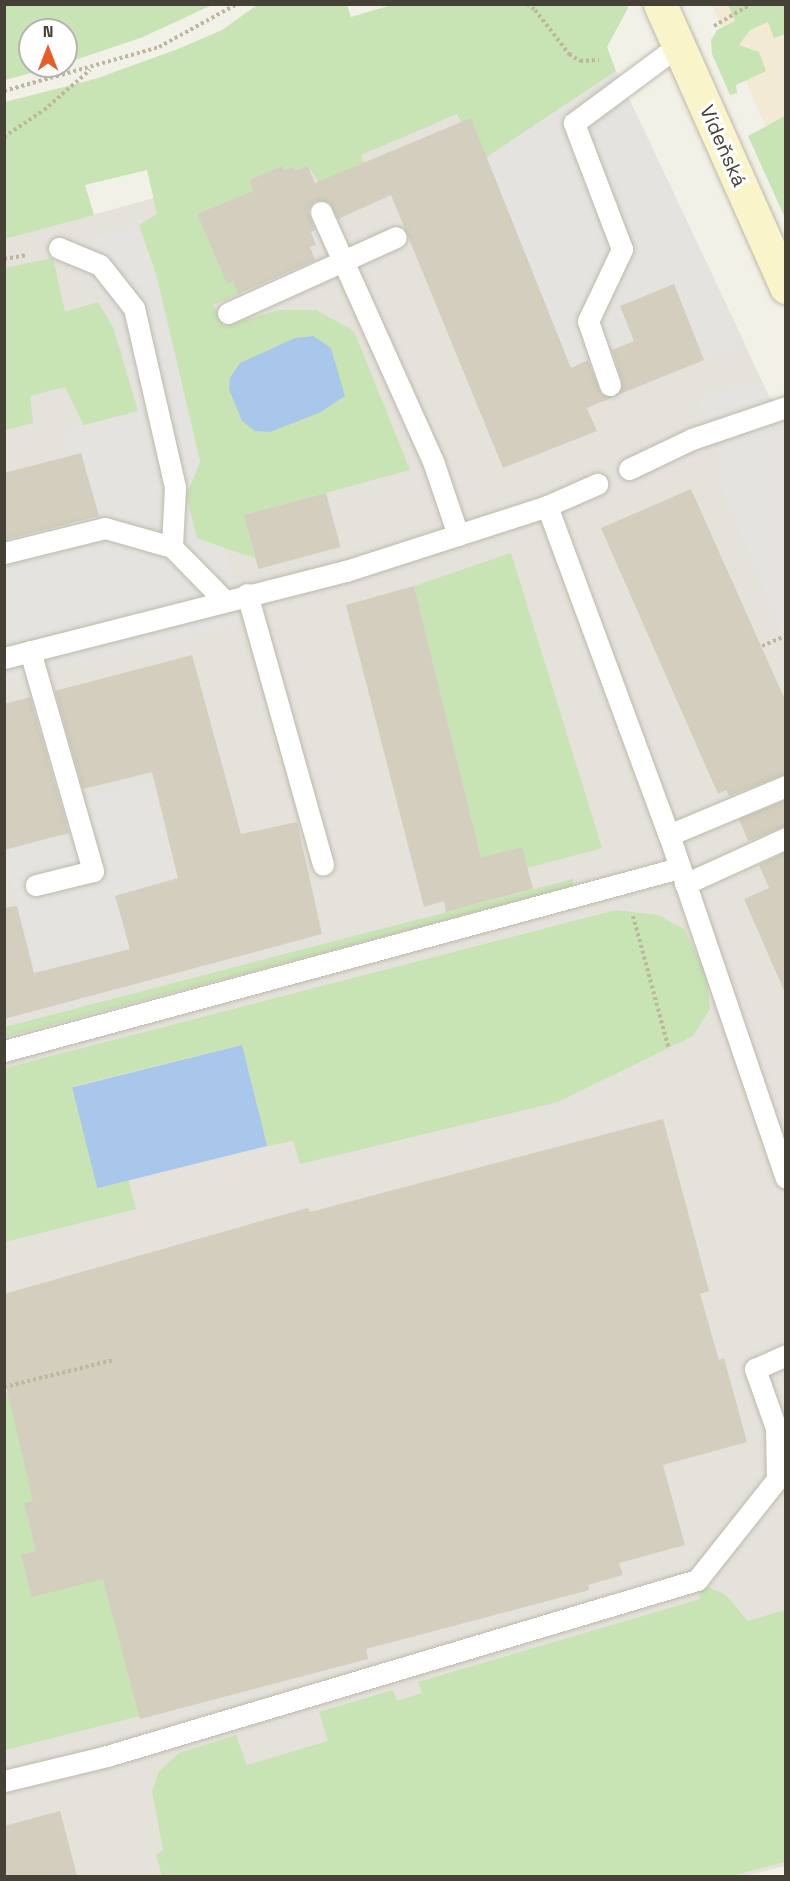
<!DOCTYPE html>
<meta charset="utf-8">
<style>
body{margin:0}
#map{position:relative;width:790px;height:1881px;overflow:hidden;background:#f2f1e8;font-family:"Space Grotesk",sans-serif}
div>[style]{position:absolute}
.commercial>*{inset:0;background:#f3ead5}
.industrial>*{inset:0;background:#e5e2dc}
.green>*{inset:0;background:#c8e3b4}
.parking>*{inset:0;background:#e4e3df}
.water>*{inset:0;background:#a9c7ea;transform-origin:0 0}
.building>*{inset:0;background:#d3cebe;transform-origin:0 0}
.path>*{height:4px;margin-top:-2px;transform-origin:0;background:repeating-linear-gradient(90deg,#beb69e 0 3px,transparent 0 6px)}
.roads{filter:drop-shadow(0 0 2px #bdb9ab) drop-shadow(0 0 2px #bdb9ab)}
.lane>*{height:21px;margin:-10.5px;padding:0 10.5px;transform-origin:10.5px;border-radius:10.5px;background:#fff}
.secondary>*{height:33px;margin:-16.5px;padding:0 16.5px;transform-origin:16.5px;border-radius:16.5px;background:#faf4ca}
span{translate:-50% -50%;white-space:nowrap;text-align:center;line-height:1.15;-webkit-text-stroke:6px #fff;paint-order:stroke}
.street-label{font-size:20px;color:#454137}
.frame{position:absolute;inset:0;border:6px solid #454137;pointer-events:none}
.north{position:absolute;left:18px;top:18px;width:60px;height:60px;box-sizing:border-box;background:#fff;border:2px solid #b5b3af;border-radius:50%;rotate:0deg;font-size:16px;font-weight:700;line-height:24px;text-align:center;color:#454137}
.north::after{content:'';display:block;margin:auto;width:21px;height:27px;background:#e85e2a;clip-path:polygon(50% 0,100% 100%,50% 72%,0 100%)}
</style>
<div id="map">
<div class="commercial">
<i style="clip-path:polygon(712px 5px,785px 5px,785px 172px,746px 81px)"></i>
</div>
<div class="industrial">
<i style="clip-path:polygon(616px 71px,785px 430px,785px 1866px,745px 1876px,5px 1876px,5px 239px)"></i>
</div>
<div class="green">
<i style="clip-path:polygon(5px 4px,212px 4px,212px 5px,143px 37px,66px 63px,66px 30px,30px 30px,30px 66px,57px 66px,5px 80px)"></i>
<i style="clip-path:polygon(395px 4px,627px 4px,628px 8px,607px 47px,616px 71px,478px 163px,457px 114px,361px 155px,364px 162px,320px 184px,308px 166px,295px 171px,293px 167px,284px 170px,282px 166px,249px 180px,253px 191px,197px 214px,223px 275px,228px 283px,233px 281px,238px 294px,213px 305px,224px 326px,279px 310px,316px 310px,354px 331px,410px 470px,244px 515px,255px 558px,197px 539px,186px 496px,200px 461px,157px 278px,139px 225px,157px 214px,147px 170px,85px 185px,94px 215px,5px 239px,5px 102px,95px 79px,178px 49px,222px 30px,257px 5px,347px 5px,351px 17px)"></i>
<i style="clip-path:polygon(728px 5px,786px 5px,785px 34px,774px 38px,768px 22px,750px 30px,739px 45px,759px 52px,766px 71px,736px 85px,737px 93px,730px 95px,712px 54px,711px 40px,717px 30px,735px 21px)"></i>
<i style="clip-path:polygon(785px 116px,785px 218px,748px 136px)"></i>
<i style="clip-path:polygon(53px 258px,65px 312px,98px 302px,113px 327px,138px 411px,84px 426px,65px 387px,30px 396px,33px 423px,5px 430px,4px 268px)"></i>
<i style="clip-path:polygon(511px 553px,602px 848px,527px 868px,481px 858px,414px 586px)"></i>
<i style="clip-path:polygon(573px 879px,573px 886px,5px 1037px,5px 1027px)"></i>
<i style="clip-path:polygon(616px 910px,658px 915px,684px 929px,707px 976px,710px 1009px,693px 1036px,558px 1102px,300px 1164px,293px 1141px,267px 1146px,242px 1045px,73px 1086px,97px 1186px,128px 1179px,136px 1209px,5px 1242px,5px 1068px)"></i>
<i style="clip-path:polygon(8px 1393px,23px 1458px,69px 1447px,140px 1716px,5px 1750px,4px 1394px)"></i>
<i style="clip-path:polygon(706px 1586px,726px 1595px,748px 1621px,785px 1610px,785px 1862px,731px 1876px,162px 1876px,156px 1855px,163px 1850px,152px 1791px,159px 1771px,179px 1753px,236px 1735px,247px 1765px,328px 1741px,319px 1712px,393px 1690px,397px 1701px,422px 1693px,418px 1682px,700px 1599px,698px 1588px)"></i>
</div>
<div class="parking">
<i style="clip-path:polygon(616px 71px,745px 344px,704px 360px,675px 287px,636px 343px,628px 363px,575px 390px,478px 163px)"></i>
<i style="clip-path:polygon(139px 225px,157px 278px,200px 462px,186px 496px,197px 538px,225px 548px,240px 624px,5px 680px,5px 527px,83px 506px,62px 431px,138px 411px,118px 326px,90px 278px,61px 258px,59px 248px)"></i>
<i style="clip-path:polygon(754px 379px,764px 396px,775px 399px,785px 422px,785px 640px,715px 470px,725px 466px,698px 400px)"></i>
<i style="clip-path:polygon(156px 779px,183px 898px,115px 896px,136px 970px,34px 973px,4px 850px,71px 833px,63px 804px,71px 800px)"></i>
</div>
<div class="water">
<i style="clip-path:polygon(313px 336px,331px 348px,345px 396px,321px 412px,270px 432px,255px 431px,242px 421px,229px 389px,230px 378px,240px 363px,295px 338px)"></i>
<i style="left:242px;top:1045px;width:104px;height:175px;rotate:76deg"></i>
</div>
<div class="building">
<i style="clip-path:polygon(471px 118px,571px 368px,588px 360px,601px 394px,613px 397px,587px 408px,597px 431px,503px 468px,391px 195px,338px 219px,329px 202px,315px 201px,308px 211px,315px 230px,311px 232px,316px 245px,310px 247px,315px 260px,238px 294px,233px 281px,227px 284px,197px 214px,253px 191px,249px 180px,282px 166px,284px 170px,293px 167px,295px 171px,308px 166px,315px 183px)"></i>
<i style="clip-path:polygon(674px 284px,704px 360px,615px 396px,622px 381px,612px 350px,634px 341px,620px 306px)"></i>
<i style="clip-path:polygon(81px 453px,99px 516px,4px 540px,4px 473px)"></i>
<i style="clip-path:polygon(691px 489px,786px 702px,786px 774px,729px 796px,726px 790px,718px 794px,601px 528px)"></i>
<i style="left:326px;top:493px;width:56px;height:85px;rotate:75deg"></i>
<i style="clip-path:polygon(414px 586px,481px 858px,522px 847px,533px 889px,446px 912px,444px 901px,424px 907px,346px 605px)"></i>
<i style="clip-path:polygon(192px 655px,241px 834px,297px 822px,322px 934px,4px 1019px,4px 908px,17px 906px,34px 973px,130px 949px,115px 896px,178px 878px,152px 772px,83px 789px,55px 691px)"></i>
<i style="clip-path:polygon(30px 697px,69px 833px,4px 850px,4px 704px)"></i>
<i style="clip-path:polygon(786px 800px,786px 826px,748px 841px,739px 819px)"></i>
<i style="clip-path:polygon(786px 852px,786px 995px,744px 899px,769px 888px,759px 865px)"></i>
<i style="clip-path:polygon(663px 1119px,709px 1291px,700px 1294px,719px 1360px,724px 1358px,747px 1442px,663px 1465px,685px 1545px,619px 1563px,623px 1575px,588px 1585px,589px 1590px,366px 1649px,368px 1659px,140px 1719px,103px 1579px,32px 1597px,21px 1555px,36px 1551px,24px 1503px,33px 1501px,4px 1378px,4px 1294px,286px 1214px,308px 1208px,310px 1212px)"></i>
<i style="clip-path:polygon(60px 1811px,77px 1876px,4px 1876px,4px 1826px)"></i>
</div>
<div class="path">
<i style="left:527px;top:4px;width:10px;rotate:37deg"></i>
<i style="left:535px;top:10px;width:56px;rotate:52.3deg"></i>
<i style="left:569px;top:54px;width:13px;rotate:32deg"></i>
<i style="left:580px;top:61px;width:19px;rotate:-3deg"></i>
<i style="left:714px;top:26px;width:43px;rotate:-30.7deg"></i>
<i style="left:4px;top:91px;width:161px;rotate:-15.8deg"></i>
<i style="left:159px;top:47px;width:89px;rotate:-28.9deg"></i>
<i style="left:4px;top:137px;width:48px;rotate:-34deg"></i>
<i style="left:44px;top:110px;width:61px;rotate:-41deg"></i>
<i style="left:4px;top:259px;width:22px;rotate:-10deg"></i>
<i style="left:762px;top:646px;width:26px;rotate:-23deg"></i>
<i style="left:633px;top:916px;width:138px;rotate:74.9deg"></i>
<i style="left:4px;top:1387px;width:113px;rotate:-13.8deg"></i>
</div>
<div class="roads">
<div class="lane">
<i style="left:321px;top:212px;width:276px;rotate:65.8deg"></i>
<i style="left:434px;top:464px;width:75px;rotate:71.3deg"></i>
<i style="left:59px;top:248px;width:44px;rotate:22.5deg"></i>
<i style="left:100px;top:265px;width:55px;rotate:51.7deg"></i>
<i style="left:134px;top:308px;width:184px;rotate:77.1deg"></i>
<i style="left:175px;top:487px;width:60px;rotate:92.9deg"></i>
<i style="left:228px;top:313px;width:184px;rotate:-24.3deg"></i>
<i style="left:610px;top:385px;width:68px;rotate:-109deg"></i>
<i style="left:588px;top:321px;width:80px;rotate:-64.7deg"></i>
<i style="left:622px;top:249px;width:135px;rotate:-110.9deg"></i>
<i style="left:574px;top:123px;width:131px;rotate:-36.6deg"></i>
<i style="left:629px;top:469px;width:70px;rotate:-25.5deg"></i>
<i style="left:692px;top:439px;width:99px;rotate:-18.8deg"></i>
<i style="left:547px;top:506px;width:351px;rotate:69.7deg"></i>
<i style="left:4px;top:553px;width:104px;rotate:-13.9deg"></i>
<i style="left:105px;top:528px;width:70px;rotate:15.8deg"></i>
<i style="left:172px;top:547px;width:74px;rotate:45.5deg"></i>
<i style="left:247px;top:594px;width:281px;rotate:74.3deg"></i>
<i style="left:30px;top:651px;width:229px;rotate:74deg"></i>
<i style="left:93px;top:871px;width:59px;rotate:166.2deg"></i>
<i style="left:4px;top:658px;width:353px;rotate:-14.3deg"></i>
<i style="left:346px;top:571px;width:211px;rotate:-17.9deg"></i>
<i style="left:547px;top:506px;width:55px;rotate:-23.7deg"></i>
<i style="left:786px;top:786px;width:127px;rotate:157.3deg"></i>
<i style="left:669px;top:835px;width:362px;rotate:71.2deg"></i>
<i style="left:685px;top:884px;width:111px;rotate:-24.5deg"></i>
<i style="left:4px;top:1051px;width:699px;rotate:-15.17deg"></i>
<i style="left:4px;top:1781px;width:106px;rotate:-13.6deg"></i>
<i style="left:107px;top:1756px;width:616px;rotate:-16.61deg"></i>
<i style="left:697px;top:1580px;width:129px;rotate:-51.6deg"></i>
<i style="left:777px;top:1479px;width:51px;rotate:-91.1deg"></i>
<i style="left:776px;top:1428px;width:63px;rotate:-109.6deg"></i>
<i style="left:755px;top:1369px;width:34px;rotate:-24deg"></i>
</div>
<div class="secondary">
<i style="left:660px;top:4px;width:310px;rotate:66deg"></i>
</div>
</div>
<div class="street-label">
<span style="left:723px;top:146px;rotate:66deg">Vídeňská</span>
</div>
<div class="frame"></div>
<div class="north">N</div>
</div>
